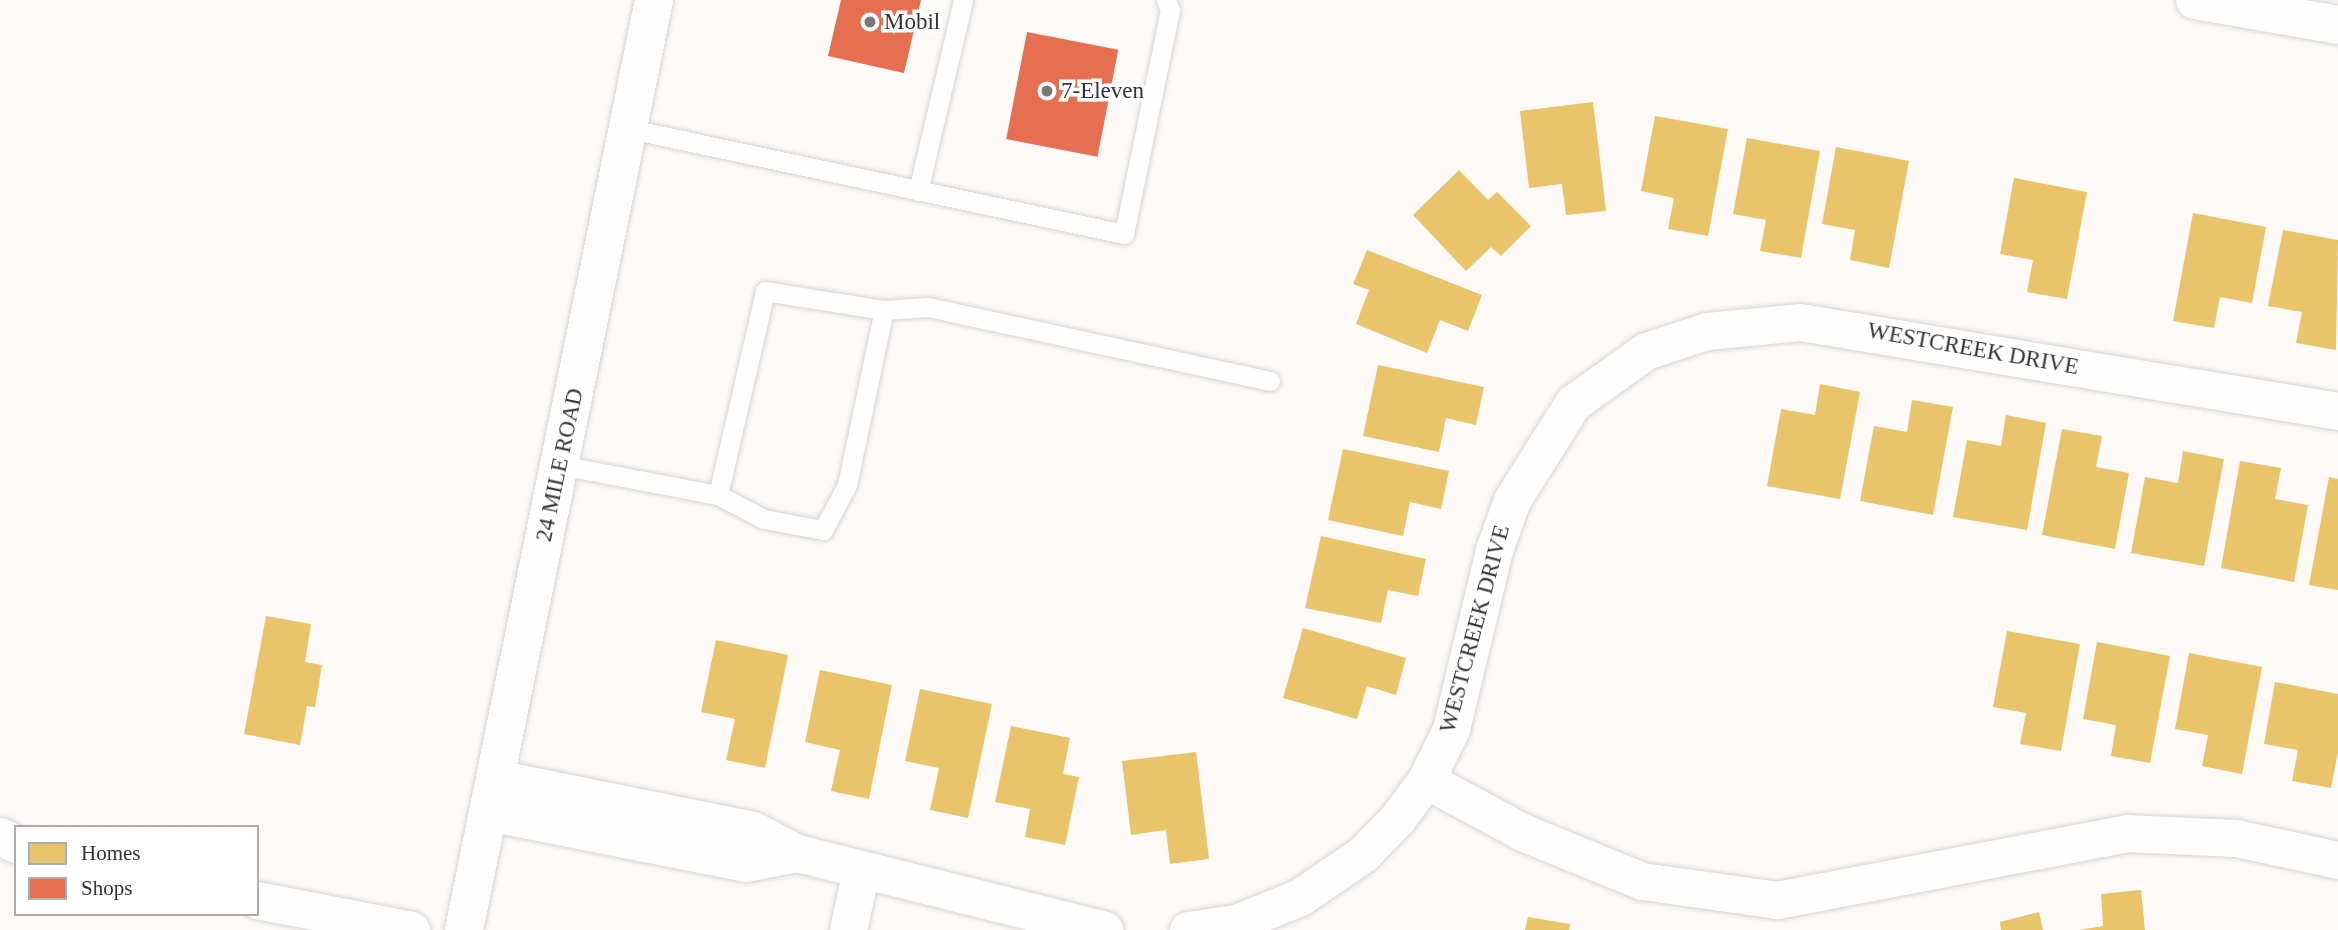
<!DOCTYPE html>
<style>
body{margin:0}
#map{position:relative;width:2338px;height:930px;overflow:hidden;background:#fcf9f7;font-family:Georgia,serif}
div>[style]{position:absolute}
.homes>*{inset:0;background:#e9c46a}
.shops>*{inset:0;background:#e76f51;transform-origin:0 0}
.roads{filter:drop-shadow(0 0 2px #d7d4d2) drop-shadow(0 0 2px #d7d4d2)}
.lane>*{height:19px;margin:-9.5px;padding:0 9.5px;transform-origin:9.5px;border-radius:9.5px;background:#fffefe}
.street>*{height:37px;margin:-18.5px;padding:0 18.5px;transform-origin:18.5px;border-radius:18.5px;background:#fffefe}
.secondary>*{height:38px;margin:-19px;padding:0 19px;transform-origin:19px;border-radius:19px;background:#fffefe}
.dots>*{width:19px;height:19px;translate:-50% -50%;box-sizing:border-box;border:4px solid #fff;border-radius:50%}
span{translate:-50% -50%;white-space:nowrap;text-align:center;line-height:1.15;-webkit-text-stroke:7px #fff;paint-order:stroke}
.poi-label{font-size:23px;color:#36322f}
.left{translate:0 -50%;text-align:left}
.street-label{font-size:23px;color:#36322f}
.legend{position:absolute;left:14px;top:825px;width:245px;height:91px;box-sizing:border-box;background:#fff;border:2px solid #afadac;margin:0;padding:9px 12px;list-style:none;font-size:21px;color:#36322f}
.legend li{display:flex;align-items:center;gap:14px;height:35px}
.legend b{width:35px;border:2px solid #afadac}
</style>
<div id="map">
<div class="homes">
<i style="clip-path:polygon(1593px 102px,1606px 211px,1566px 215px,1562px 184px,1529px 188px,1520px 111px)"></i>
<i style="clip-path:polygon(1655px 116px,1728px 129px,1708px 236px,1668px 229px,1674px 198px,1641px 191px)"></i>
<i style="clip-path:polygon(1747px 138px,1820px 151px,1801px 258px,1760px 251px,1766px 220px,1733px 214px)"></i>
<i style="clip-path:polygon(1836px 147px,1909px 161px,1889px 268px,1850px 260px,1855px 230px,1822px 224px)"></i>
<i style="clip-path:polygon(1459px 170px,1488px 200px,1497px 192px,1531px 226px,1501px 256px,1491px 247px,1466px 271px,1413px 215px)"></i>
<i style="clip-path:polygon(2014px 178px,2087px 192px,2067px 299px,2027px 292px,2033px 260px,2000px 254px)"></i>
<i style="clip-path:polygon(2193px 213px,2266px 227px,2252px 303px,2220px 297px,2214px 328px,2173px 321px)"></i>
<i style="clip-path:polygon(2283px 230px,2338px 240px,2336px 350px,2296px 343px,2302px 312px,2268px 306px)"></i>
<i style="clip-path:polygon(1367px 250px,1482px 295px,1468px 331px,1440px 320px,1427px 353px,1356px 324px,1369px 290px,1353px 284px)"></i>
<i style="clip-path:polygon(1378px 365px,1484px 387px,1476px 425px,1446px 418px,1439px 452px,1363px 436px)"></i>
<i style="clip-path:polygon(1820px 384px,1860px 392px,1840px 499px,1767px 486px,1781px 409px,1815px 415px)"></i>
<i style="clip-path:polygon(1912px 400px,1953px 407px,1933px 515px,1860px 501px,1874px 426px,1907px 432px)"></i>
<i style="clip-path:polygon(2006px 415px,2046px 423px,2027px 530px,1953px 517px,1967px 440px,2001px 446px)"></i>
<i style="clip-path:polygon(2062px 429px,2102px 436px,2096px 467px,2129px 473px,2115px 549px,2042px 535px)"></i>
<i style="clip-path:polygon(1343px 449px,1449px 471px,1441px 509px,1410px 502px,1403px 536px,1328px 520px)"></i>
<i style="clip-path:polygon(2183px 451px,2224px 459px,2204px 566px,2131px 553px,2145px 477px,2178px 483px)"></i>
<i style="clip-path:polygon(2240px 461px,2281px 468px,2275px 499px,2308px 505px,2294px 582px,2221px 568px)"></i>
<i style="clip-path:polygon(2329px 477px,2338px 479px,2338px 590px,2309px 585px)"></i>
<i style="clip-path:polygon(1321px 536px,1426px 559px,1418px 596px,1388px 590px,1381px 623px,1305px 608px)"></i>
<i style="clip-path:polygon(266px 616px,311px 624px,305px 662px,322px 665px,315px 707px,307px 706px,300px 745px,244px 734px)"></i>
<i style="clip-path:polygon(1303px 628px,1406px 658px,1396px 695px,1367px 686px,1357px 719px,1283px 698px)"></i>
<i style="clip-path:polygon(2007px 631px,2080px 644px,2061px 751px,2020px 744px,2026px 713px,1993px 707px)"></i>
<i style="clip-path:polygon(716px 640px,788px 655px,765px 768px,726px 760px,735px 719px,701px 712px)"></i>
<i style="clip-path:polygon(2097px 642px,2170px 656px,2150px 763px,2111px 756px,2116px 725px,2083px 719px)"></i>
<i style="clip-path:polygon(2189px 653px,2262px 667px,2242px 774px,2202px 766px,2208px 735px,2175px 729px)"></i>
<i style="clip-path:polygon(820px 670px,892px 685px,869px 799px,831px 791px,840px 750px,805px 742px)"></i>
<i style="clip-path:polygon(2275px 682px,2338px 694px,2338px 752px,2331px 788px,2292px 781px,2298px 750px,2264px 744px)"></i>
<i style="clip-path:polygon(920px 689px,992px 704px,968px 818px,930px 810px,939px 768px,905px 761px)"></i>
<i style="clip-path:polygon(1011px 726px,1070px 738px,1063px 774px,1079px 777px,1065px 845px,1025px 837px,1030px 809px,995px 802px)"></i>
<i style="clip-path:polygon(1196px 752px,1209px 859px,1170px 864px,1166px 830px,1131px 835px,1122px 761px)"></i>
<i style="clip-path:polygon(2141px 890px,2145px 930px,2080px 930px,2103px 926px,2101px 894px)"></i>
<i style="clip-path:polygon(2039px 912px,2043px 930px,2001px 930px,2000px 922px)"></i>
<i style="clip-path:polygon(1528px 917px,1570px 924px,1569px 930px,1525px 930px)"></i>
</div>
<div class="shops">
<i style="clip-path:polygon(841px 0,921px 0,904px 73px,828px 56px)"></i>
<i style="left:1027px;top:32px;width:93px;height:109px;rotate:11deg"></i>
</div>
<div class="roads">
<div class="lane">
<i style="left:630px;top:129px;width:505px;rotate:12deg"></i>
<i style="left:1124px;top:234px;width:229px;rotate:-78.4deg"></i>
<i style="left:1170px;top:10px;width:11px;rotate:-112deg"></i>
<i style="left:918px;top:191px;width:196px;rotate:-76.7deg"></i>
<i style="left:560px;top:465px;width:161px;rotate:10.8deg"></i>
<i style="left:718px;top:495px;width:52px;rotate:27.6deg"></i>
<i style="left:764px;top:519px;width:60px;rotate:10.6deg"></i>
<i style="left:823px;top:530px;width:51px;rotate:-61.9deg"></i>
<i style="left:847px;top:485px;width:179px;rotate:-78.1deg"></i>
<i style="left:884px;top:310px;width:44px;rotate:-3.9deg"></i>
<i style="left:928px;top:307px;width:350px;rotate:12.2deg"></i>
<i style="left:718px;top:495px;width:209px;rotate:-77deg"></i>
<i style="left:765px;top:291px;width:121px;rotate:9.1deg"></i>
</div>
<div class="street">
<i style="left:495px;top:778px;width:263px;rotate:11.4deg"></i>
<i style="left:753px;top:830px;width:50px;rotate:27.6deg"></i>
<i style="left:797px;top:853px;width:317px;rotate:14deg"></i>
<i style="left:1426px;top:780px;width:109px;rotate:28.4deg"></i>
<i style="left:1522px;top:832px;width:130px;rotate:22.2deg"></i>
<i style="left:1642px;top:881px;width:136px;rotate:8deg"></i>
<i style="left:1777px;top:900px;width:356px;rotate:-10.8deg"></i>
<i style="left:2127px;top:833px;width:109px;rotate:2.6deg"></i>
<i style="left:2236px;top:838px;width:104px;rotate:12.2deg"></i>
<i style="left:488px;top:812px;width:262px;rotate:11.2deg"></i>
<i style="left:745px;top:863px;width:53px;rotate:-10.9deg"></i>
<i style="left:0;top:836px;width:18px;rotate:27deg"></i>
<i style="left:257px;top:900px;width:157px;rotate:11deg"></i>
<i style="left:848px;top:930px;width:61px;rotate:-77.8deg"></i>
<i style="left:1188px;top:930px;width:49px;rotate:-8.3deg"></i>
<i style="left:1236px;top:923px;width:69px;rotate:-22.1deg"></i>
<i style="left:1300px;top:897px;width:76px;rotate:-34.3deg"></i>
<i style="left:1363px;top:854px;width:49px;rotate:-45.8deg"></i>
<i style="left:1397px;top:819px;width:49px;rotate:-53.4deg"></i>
<i style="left:1426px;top:780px;width:57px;rotate:-63.9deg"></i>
<i style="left:1451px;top:729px;width:184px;rotate:-76.5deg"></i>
<i style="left:1494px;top:550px;width:53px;rotate:-70.2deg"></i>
<i style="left:1512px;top:500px;width:115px;rotate:-57.8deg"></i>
<i style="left:1573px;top:403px;width:90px;rotate:-35.5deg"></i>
<i style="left:1646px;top:351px;width:64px;rotate:-18.2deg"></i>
<i style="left:1707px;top:331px;width:93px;rotate:-5.5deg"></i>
<i style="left:1800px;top:322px;width:545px;rotate:9.39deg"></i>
</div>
<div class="secondary">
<i style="left:2195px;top:0;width:145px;rotate:9.9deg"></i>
<i style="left:464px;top:930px;width:949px;rotate:-78.45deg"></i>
</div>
</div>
<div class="dots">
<i style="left:870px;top:22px;background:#7b7875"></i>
<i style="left:1047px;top:91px;background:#7b7875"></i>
</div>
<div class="poi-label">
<span class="left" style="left:884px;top:22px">Mobil</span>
<span class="left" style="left:1061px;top:91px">7-Eleven</span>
</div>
<div class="street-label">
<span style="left:1973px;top:349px;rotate:10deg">WESTCREEK DRIVE</span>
<span style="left:560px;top:465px;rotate:-78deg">24 MILE ROAD</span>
<span style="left:1475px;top:629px;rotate:-75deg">WESTCREEK DRIVE</span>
</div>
<ul class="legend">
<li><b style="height:19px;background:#e9c46a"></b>Homes</li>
<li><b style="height:19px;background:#e76f51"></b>Shops</li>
</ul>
</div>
